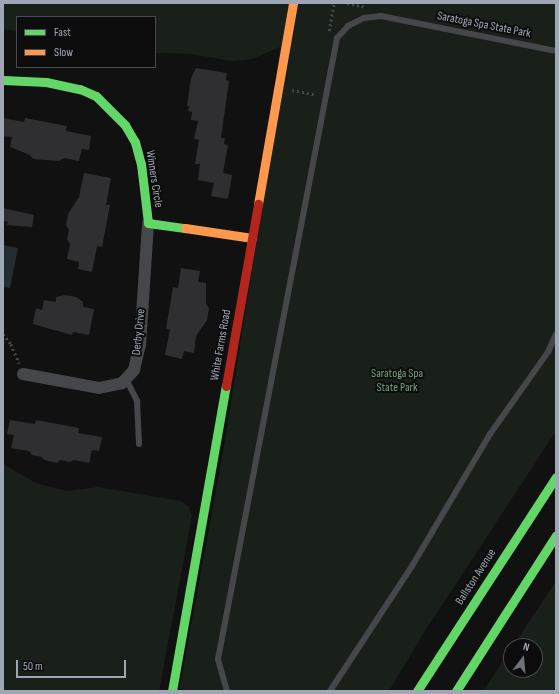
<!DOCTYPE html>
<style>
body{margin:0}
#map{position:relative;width:559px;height:694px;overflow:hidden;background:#111;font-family:"Sofia Sans Condensed",sans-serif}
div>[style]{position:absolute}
.green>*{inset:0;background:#19201a}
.water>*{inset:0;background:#242c34}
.building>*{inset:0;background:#2f2f31}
.path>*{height:2.5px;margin-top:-1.25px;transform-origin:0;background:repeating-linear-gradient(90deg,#46484c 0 2px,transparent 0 5px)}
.lane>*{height:6px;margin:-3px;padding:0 3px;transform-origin:3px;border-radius:3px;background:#45474a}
.street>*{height:12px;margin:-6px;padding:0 6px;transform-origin:6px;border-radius:6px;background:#45474a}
.fast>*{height:9px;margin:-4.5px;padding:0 4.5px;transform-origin:4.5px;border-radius:4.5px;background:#63d668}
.slow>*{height:9px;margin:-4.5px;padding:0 4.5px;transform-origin:4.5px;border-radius:4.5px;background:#ff974d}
.jam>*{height:9px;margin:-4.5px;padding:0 4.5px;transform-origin:4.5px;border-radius:4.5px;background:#b3261e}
span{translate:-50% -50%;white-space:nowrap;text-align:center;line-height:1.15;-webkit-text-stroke:4px #0c0c0d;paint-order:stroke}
.street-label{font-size:12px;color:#a0a7b4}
.park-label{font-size:12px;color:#75a278}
.frame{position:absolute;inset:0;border:4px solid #a0a7b4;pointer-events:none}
.legend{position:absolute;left:16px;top:16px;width:140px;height:52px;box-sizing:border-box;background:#0c0c0d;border:1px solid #474a50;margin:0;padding:5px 7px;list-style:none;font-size:12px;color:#a0a7b4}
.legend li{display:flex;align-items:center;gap:8px;height:20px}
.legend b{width:20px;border:1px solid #474a50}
.north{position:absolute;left:503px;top:638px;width:40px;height:40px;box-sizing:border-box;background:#0c0c0d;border:1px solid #474a50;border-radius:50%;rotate:16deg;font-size:11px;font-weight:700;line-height:16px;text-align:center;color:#a0a7b4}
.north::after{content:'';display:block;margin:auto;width:14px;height:18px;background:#6e727b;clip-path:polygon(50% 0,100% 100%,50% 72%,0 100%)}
.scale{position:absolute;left:16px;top:660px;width:110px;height:18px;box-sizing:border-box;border:2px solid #a0a7b4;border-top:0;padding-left:5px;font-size:12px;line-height:14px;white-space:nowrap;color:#a0a7b4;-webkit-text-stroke:3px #0c0c0d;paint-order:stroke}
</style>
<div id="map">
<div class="green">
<i style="clip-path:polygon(3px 3px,556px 3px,556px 431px,425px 631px,389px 691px,179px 691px,222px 458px,269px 166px,280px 47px,253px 59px,232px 61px,191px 54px,158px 53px,155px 53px,155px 17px,17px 17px,17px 31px,3px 29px)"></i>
<i style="clip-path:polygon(3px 464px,36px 483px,66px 491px,98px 487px,181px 501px,189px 507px,192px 516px,159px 691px,3px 691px)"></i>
<i style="clip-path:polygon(556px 581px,556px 691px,483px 691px,511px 649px,511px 670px,535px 670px,535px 646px,513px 646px)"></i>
</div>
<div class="water">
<i style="clip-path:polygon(3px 245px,18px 248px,10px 288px,3px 287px)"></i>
</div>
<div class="building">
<i style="clip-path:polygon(196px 68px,227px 73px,226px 80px,229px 81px,221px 138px,225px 138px,224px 144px,228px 145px,223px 173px,232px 175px,228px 199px,211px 196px,214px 183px,198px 180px,200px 164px,195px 164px,199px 140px,194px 139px,198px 121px,191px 120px,192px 112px,188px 111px,189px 106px,187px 106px,191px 78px)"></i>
<i style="clip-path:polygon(3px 118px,24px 122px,25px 118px,67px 126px,66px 131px,91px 136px,89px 150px,82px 149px,79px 161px,64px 158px,59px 161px,33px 159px,30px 155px,10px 147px,12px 137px,3px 136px)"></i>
<i style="clip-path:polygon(84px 173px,111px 178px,106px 205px,110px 205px,102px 247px,97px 246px,92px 272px,78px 269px,79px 262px,67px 259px,70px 244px,67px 239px,69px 230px,66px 225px,68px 214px,79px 197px)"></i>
<i style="clip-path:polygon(3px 208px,34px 215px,32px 227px,7px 225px,8px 222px,3px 221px)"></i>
<i style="clip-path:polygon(181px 268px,200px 271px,198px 282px,206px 283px,206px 304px,209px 308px,207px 320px,196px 336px,194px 353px,184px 351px,182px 359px,165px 355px,170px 329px,166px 329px,173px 287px,178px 288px)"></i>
<i style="clip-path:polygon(65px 295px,76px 297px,83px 302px,83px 307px,94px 309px,89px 335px,73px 332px,72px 335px,33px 324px,36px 308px,42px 310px,44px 300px,56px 302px,56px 297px)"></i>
<i style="clip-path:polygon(10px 420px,35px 424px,36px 420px,79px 428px,78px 433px,102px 437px,99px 451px,92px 450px,89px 463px,74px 460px,70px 462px,60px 460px,57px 463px,44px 460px,42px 457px,32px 455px,29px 451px,11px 448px,14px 435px,7px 434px)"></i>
</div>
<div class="path">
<i style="left:347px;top:3px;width:19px;rotate:12deg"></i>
<i style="left:329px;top:31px;width:28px;rotate:-80deg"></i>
<i style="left:292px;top:90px;width:25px;rotate:11deg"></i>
<i style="left:3px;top:334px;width:13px;rotate:51deg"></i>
<i style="left:11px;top:344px;width:21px;rotate:67deg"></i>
</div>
<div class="lane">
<i style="left:126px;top:379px;width:25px;rotate:63deg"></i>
<i style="left:137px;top:401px;width:43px;rotate:87.3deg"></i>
<i style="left:227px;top:691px;width:33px;rotate:-106deg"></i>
<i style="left:218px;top:659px;width:632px;rotate:-79.15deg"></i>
<i style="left:337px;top:38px;width:16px;rotate:-47deg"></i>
<i style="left:348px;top:26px;width:18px;rotate:-27deg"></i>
<i style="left:364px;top:18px;width:17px;rotate:-7deg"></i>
<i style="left:381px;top:16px;width:178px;rotate:11.3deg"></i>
<i style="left:330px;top:691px;width:149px;rotate:-56.7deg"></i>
<i style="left:412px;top:566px;width:153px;rotate:-59.4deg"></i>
<i style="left:490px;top:434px;width:100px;rotate:-54.7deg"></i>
<i style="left:548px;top:352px;width:20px;rotate:-66deg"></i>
</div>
<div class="street">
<i style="left:23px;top:374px;width:77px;rotate:10.4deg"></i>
<i style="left:99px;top:388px;width:24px;rotate:-12deg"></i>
<i style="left:122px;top:383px;width:18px;rotate:-47deg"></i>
<i style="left:134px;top:370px;width:26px;rotate:-77deg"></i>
<i style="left:140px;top:345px;width:122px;rotate:-86.2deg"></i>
</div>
<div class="fast">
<i style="left:3px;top:80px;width:43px;rotate:2.7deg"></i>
<i style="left:46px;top:82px;width:35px;rotate:12deg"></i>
<i style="left:80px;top:89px;width:17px;rotate:24deg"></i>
<i style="left:96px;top:96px;width:41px;rotate:45deg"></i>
<i style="left:125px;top:125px;width:20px;rotate:60deg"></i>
<i style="left:135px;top:142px;width:23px;rotate:75deg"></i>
<i style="left:141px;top:164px;width:59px;rotate:83.2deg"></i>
<i style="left:148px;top:223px;width:37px;rotate:8deg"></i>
<i style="left:172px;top:691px;width:310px;rotate:-80deg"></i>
<i style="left:417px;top:691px;width:255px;rotate:-57deg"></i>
<i style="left:456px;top:691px;width:185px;rotate:-57.3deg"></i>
</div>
<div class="slow">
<i style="left:258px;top:204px;width:204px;rotate:-80.1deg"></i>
<i style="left:185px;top:228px;width:68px;rotate:8.5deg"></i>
</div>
<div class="jam">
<i style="left:226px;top:386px;width:185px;rotate:-80deg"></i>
</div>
<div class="street-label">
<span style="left:484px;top:25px;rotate:11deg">Saratoga Spa State Park</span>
<span style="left:154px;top:179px;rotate:81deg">Winners Circle</span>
<span style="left:139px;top:332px;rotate:-84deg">Derby Drive</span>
<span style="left:221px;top:345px;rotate:-80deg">White Farms Road</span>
<span style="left:476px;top:577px;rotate:-57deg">Ballston Avenue</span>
</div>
<div class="park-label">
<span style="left:397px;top:381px">Saratoga Spa<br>State Park</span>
</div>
<div class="frame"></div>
<ul class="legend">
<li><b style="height:5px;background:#63d668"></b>Fast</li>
<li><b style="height:5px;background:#ff974d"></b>Slow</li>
</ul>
<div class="north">N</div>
<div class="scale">50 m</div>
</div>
